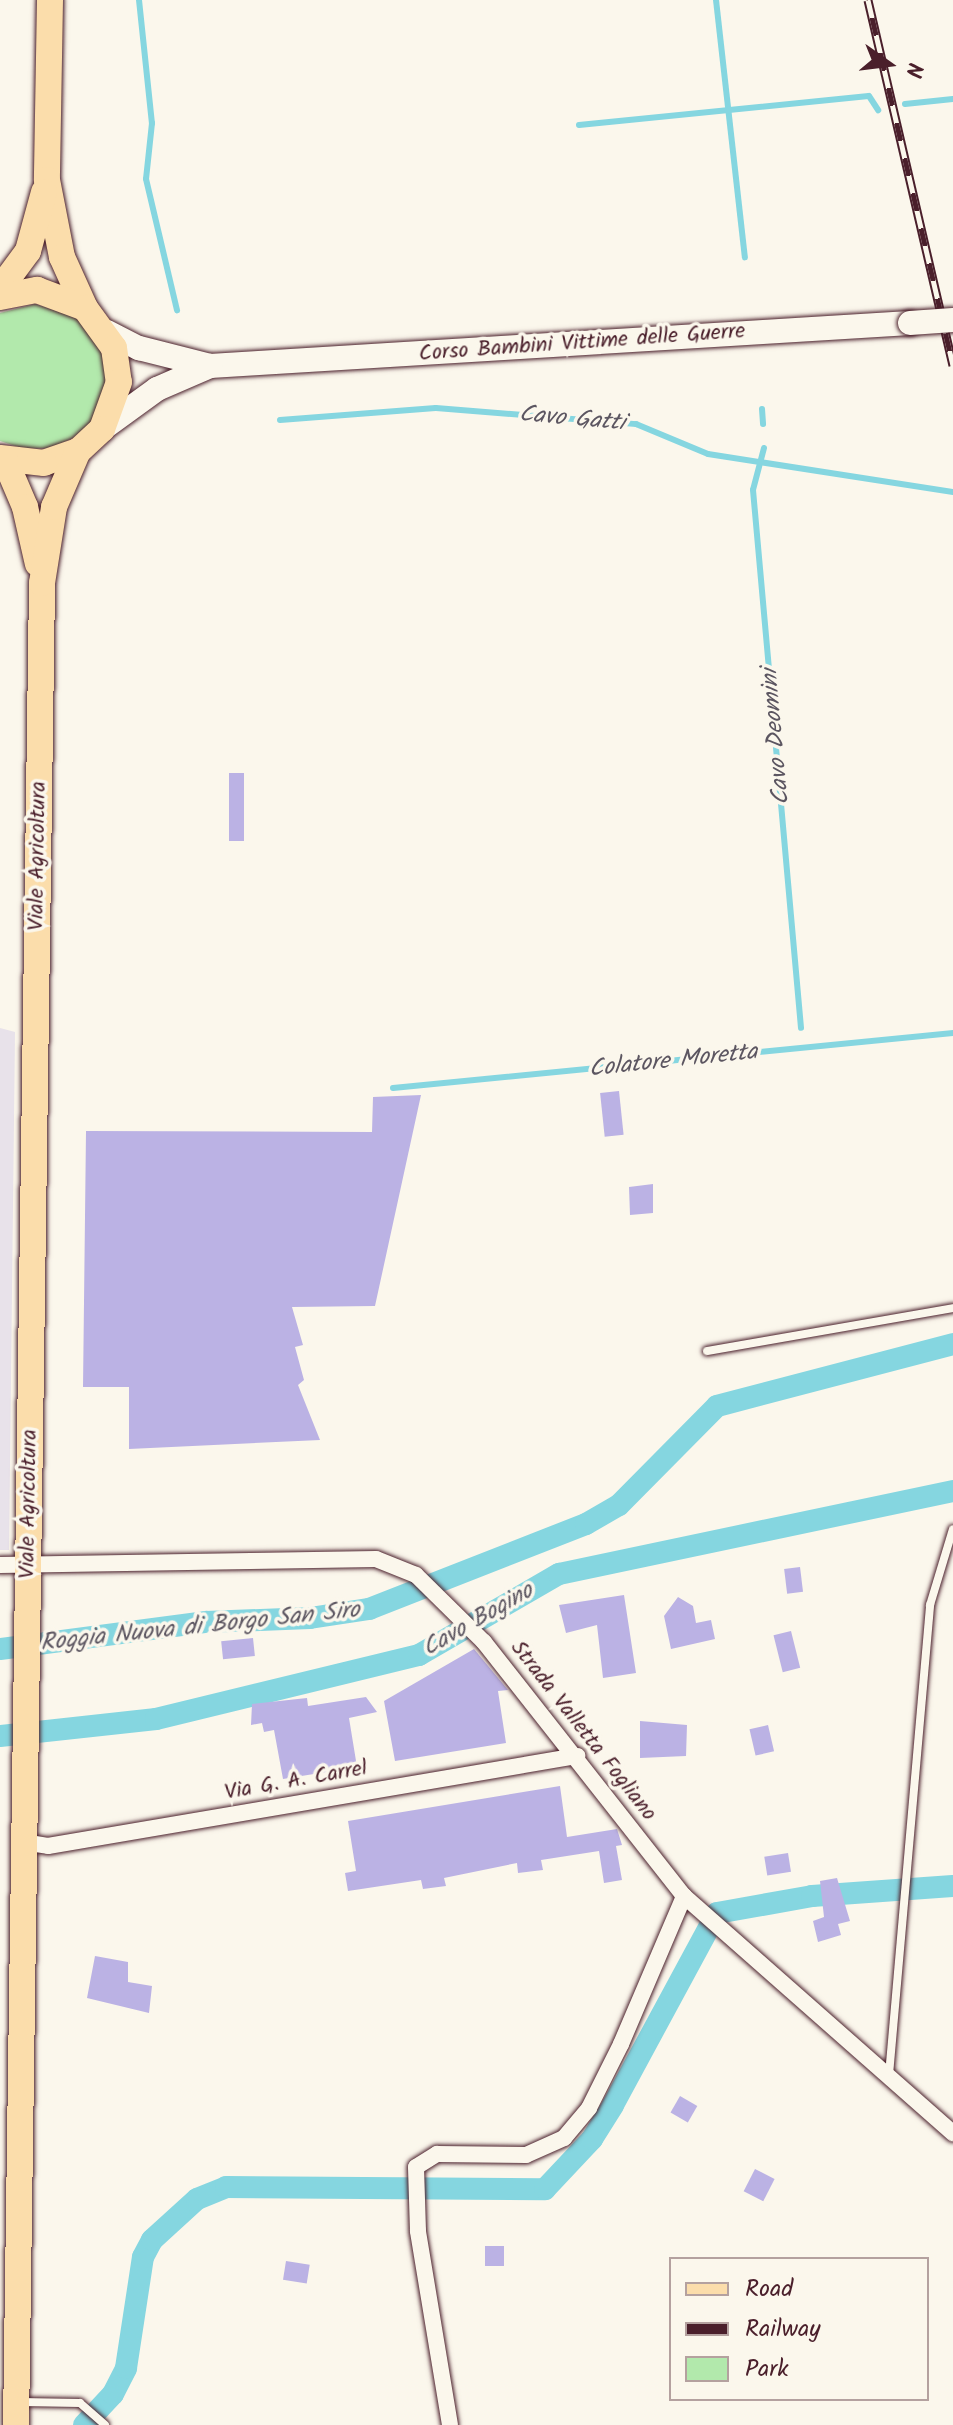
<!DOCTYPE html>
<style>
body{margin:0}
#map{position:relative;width:953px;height:2425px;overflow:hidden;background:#fbf7ec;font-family:Kalam,sans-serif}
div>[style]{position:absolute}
.built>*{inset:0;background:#e8e2ea}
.green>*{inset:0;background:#b2e9ac}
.stream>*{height:6px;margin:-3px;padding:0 3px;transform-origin:3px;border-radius:3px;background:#85d6e0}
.canal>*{height:22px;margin:-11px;padding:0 11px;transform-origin:11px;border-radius:11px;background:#85d6e0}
.building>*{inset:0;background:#bbb2e4;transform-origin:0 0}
.roads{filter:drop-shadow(0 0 2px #4a1f2b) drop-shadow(0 0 2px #4a1f2b)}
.service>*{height:8px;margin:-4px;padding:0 4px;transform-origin:4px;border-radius:4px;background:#fbf7ec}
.minor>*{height:16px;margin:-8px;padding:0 8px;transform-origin:8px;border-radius:8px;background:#fbf7ec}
.secondary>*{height:24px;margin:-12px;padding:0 12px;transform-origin:12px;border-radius:12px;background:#fbf7ec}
.primary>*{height:26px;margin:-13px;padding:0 13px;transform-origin:13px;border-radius:13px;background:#fbddab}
.rail>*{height:9px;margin-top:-4.5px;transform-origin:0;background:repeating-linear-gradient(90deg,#fbf7ec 0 18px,#4a1f2b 0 36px);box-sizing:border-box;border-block:2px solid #4a1f2b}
.bridges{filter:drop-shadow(0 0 2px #4a1f2b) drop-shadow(0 0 2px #4a1f2b)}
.secondary-bridge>*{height:24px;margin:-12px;padding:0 12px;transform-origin:12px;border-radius:12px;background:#fbf7ec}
span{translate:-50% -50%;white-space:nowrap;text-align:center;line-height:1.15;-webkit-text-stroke:7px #fbf7ec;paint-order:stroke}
.street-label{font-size:22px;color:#4a1f2b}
.water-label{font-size:24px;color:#5c5661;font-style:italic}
.legend{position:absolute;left:669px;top:2257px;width:260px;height:144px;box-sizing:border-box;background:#fbf7ec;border:2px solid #b4a19f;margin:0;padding:10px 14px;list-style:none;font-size:24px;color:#4a1f2b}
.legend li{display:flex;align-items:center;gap:16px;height:40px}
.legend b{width:40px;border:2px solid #b4a19f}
.north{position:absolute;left:849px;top:24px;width:80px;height:80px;-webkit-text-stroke:6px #fbf7ec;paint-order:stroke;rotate:104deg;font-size:22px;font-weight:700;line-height:32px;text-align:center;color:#4a1f2b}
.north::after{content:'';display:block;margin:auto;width:28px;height:36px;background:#4a1f2b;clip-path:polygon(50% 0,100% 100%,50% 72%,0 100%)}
</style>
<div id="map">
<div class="built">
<i style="clip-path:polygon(0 1028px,15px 1032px,9px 1550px,0 1550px)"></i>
</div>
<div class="green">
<i style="clip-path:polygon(35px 304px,78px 318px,104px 355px,107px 378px,92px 421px,73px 438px,50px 448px,25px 449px,0 441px,0 313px)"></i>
</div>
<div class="stream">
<i style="left:139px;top:0;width:124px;rotate:84deg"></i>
<i style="left:152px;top:123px;width:56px;rotate:96.1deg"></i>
<i style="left:146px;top:179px;width:135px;rotate:76.7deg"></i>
<i style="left:716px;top:0;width:259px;rotate:83.6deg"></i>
<i style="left:905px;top:104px;width:48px;rotate:-5.9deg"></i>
<i style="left:579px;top:125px;width:291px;rotate:-5.7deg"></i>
<i style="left:869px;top:96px;width:17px;rotate:57deg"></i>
<i style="left:762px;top:409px;width:15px;rotate:86deg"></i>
<i style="left:280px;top:420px;width:156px;rotate:-4.4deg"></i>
<i style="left:436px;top:408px;width:201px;rotate:4.6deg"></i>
<i style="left:636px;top:424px;width:78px;rotate:22.6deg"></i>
<i style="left:708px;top:454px;width:248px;rotate:8.8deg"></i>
<i style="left:764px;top:448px;width:43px;rotate:104.7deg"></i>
<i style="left:753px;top:490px;width:540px;rotate:84.9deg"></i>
<i style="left:393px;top:1088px;width:563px;rotate:-5.61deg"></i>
</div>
<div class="canal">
<i style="left:0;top:1649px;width:208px;rotate:-7.5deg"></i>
<i style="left:206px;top:1622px;width:104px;rotate:-2.2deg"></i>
<i style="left:310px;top:1618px;width:60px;rotate:-8.7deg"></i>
<i style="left:369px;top:1609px;width:233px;rotate:-21.4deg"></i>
<i style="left:586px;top:1524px;width:38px;rotate:-30deg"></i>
<i style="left:619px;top:1505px;width:139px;rotate:-45.3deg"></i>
<i style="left:717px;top:1406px;width:244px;rotate:-14.7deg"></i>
<i style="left:0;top:1736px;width:157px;rotate:-6.2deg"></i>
<i style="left:156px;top:1719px;width:271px;rotate:-13.7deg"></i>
<i style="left:419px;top:1655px;width:162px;rotate:-30.1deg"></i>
<i style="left:559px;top:1574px;width:403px;rotate:-11.9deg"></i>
<i style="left:84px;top:2425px;width:42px;rotate:-46.9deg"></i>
<i style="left:113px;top:2394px;width:29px;rotate:-63deg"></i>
<i style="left:126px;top:2368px;width:112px;rotate:-81.3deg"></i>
<i style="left:143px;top:2257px;width:19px;rotate:-62deg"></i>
<i style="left:152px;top:2240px;width:61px;rotate:-42.3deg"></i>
<i style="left:197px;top:2199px;width:31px;rotate:-22deg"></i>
<i style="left:226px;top:2187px;width:319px;rotate:0.4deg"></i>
<i style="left:545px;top:2189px;width:69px;rotate:-46.8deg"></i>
<i style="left:592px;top:2139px;width:40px;rotate:-58deg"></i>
<i style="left:613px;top:2105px;width:218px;rotate:-61.6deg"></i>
<i style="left:717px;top:1913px;width:97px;rotate:-10.1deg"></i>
<i style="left:812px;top:1896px;width:141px;rotate:-4.1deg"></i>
</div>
<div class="building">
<i style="left:229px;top:773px;width:15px;height:68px"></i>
<i style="left:619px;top:1091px;width:44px;height:19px;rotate:84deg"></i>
<i style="clip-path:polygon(421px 1095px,375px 1306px,292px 1307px,303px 1345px,295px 1347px,304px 1380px,298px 1385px,320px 1440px,129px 1449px,129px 1387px,83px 1387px,86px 1131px,372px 1132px,373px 1097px)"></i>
<i style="clip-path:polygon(653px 1184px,653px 1213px,630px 1215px,629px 1187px)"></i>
<i style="left:800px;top:1567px;width:25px;height:16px;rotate:83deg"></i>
<i style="clip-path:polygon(624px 1595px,636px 1673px,603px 1678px,597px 1625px,566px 1633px,559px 1605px)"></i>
<i style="clip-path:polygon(678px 1597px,693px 1606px,696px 1623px,711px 1620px,715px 1639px,671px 1649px,664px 1616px)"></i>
<i style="left:791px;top:1631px;width:38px;height:18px;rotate:76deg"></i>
<i style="left:253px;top:1638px;width:18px;height:32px;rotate:84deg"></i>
<i style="clip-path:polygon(474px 1649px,508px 1690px,498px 1691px,506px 1743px,395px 1761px,384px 1701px)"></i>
<i style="clip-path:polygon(366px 1697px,377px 1712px,349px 1718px,357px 1767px,283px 1779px,274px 1730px,264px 1732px,262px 1723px,251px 1725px,252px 1704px,307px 1698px,308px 1706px)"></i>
<i style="clip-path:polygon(640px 1721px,687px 1725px,686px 1756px,640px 1758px)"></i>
<i style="left:768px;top:1725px;width:27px;height:19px;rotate:77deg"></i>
<i style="clip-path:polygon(560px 1786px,567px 1837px,617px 1829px,622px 1845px,616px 1846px,622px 1880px,604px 1883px,599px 1851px,541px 1860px,543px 1870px,518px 1873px,517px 1863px,444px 1878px,446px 1886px,423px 1889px,421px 1880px,348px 1891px,345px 1873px,356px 1871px,348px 1821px)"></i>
<i style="left:788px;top:1853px;width:19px;height:24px;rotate:81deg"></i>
<i style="clip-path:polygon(837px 1878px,850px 1921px,838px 1924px,841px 1935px,818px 1942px,813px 1921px,824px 1917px,820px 1881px)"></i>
<i style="clip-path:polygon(95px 1956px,128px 1962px,128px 1982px,152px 1986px,149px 2013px,87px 1998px)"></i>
<i style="left:680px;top:2096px;width:20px;height:19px;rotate:30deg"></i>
<i style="left:755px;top:2169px;width:22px;height:25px;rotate:27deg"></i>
<i style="left:485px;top:2246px;width:19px;height:20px"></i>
<i style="left:286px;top:2261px;width:24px;height:19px;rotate:9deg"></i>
</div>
<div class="roads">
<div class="service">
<i style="left:707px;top:1351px;width:250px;rotate:-9.9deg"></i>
<i style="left:889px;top:2075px;width:472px;rotate:-85deg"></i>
<i style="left:930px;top:1605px;width:79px;rotate:-73.2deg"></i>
<i style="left:21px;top:2402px;width:59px;rotate:1deg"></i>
<i style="left:80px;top:2403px;width:33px;rotate:41deg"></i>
</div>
<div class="minor">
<i style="left:0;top:1565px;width:376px;rotate:-0.9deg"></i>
<i style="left:376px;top:1559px;width:43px;rotate:21.8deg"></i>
<i style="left:416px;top:1575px;width:95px;rotate:44.6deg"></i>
<i style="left:484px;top:1642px;width:323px;rotate:51.8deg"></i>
<i style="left:684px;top:1896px;width:359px;rotate:41.4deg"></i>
<i style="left:23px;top:1842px;width:25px;rotate:9deg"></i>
<i style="left:48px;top:1846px;width:537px;rotate:-9.66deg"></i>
<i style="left:450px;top:2425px;width:197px;rotate:-99.4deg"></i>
<i style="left:418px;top:2231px;width:64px;rotate:-91.8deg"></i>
<i style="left:416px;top:2167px;width:25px;rotate:-32deg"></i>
<i style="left:437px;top:2154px;width:89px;rotate:0.6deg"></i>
<i style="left:526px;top:2155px;width:42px;rotate:-24.1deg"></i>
<i style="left:564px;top:2138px;width:39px;rotate:-50deg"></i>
<i style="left:589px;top:2108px;width:72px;rotate:-63.4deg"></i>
<i style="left:621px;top:2044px;width:161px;rotate:-66.9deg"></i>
</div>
<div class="secondary">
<i style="left:107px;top:332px;width:36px;rotate:27deg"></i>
<i style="left:139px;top:348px;width:73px;rotate:14.2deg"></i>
<i style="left:210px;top:366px;width:701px;rotate:-3.52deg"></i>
<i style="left:102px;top:429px;width:68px;rotate:-36deg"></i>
<i style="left:157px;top:389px;width:58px;rotate:-23.5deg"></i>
</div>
<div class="primary">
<i style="left:50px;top:0;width:180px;rotate:91deg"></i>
<i style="left:47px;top:180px;width:78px;rotate:79deg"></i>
<i style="left:62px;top:257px;width:56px;rotate:65.7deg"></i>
<i style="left:0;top:289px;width:47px;rotate:-53.6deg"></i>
<i style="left:28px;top:251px;width:61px;rotate:-74.8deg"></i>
<i style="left:0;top:297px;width:38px;rotate:-11deg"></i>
<i style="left:37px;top:290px;width:51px;rotate:20.6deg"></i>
<i style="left:85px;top:308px;width:49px;rotate:54.1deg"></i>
<i style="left:114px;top:348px;width:34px;rotate:82deg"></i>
<i style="left:119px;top:382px;width:50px;rotate:109.9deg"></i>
<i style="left:102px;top:429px;width:33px;rotate:137deg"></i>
<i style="left:78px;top:451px;width:36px;rotate:161deg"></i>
<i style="left:44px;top:463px;width:44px;rotate:-173.5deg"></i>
<i style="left:5px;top:460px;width:51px;rotate:66.9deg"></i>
<i style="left:25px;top:507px;width:58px;rotate:77.2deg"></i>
<i style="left:16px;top:2425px;width:1842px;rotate:-89.19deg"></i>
<i style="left:42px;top:583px;width:77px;rotate:-81deg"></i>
<i style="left:54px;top:507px;width:61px;rotate:-66.8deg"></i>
</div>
</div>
<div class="rail">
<i style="left:868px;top:0;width:375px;rotate:76.9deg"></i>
</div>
<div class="bridges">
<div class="secondary-bridge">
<i style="left:910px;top:323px;width:43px;rotate:-4deg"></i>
</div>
</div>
<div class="street-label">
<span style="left:582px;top:343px;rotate:-4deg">Corso Bambini Vittime delle Guerre</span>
<span style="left:38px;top:856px;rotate:-89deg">Viale Agricoltura</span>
<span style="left:29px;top:1504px;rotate:-89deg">Viale Agricoltura</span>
<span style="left:583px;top:1731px;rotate:52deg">Strada Valletta Fogliano</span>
<span style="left:296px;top:1781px;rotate:-10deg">Via G. A. Carrel</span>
</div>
<div class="water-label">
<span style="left:572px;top:419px;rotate:5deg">Cavo Gatti</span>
<span style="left:776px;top:737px;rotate:-95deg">Cavo Deomini</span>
<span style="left:673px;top:1061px;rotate:-6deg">Colatore Moretta</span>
<span style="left:478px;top:1620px;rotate:-30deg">Cavo Bogino</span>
<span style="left:200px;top:1627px;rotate:-6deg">Roggia Nuova di Borgo San Siro</span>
</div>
<ul class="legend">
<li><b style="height:10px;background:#fbddab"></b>Road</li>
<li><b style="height:10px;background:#4a1f2b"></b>Railway</li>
<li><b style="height:22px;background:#b2e9ac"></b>Park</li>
</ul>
<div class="north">N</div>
</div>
